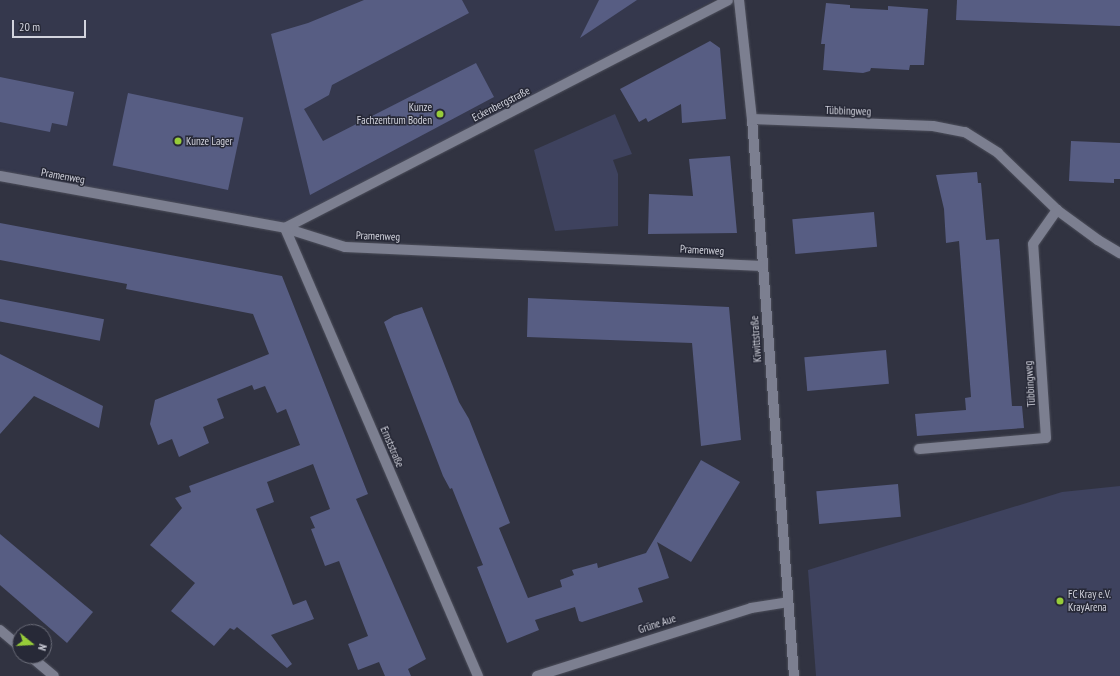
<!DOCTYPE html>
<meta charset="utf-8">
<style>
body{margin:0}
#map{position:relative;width:1120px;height:676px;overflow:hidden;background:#313341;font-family:"PT Sans Narrow",sans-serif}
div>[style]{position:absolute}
.built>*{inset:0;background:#35384d}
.green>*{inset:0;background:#3e425e}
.building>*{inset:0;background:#575d83;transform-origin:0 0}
.roads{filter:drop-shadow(0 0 1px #4d4f5b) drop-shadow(0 0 1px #4d4f5b)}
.street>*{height:10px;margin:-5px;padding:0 5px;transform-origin:5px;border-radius:5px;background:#7c7f90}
.dots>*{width:11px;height:11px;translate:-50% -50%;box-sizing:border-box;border:2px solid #272937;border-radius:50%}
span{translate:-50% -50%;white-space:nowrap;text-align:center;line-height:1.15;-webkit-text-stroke:3px #272937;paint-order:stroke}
.street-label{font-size:11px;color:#d2d3dd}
.poi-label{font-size:11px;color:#d2d3dd}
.right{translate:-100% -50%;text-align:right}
.left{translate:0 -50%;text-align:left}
.north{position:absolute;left:12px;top:624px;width:40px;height:40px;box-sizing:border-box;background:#272937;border:1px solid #6b6d79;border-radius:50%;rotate:108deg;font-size:11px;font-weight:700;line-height:16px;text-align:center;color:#d2d3dd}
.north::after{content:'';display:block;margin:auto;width:14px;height:18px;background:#97cc39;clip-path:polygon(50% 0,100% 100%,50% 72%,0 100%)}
.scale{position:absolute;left:12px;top:20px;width:74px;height:18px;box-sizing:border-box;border:2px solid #d2d3dd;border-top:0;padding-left:5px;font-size:12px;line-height:14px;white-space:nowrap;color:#d2d3dd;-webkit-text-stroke:3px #272937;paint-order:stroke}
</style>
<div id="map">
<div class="built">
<i style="clip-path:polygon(0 0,714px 0,564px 81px,283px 227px,0 175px)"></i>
</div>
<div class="green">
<i style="clip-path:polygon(615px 114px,632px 154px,613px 160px,618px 174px,618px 226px,555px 231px,534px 150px)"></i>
<i style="clip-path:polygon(1120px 486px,1120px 676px,816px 676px,808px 570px,1062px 492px)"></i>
</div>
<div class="building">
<i style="clip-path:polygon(364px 0,462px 0,469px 13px,332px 85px,329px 95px,304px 109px,323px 141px,476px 63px,494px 97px,310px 195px,271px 34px,308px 23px)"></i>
<i style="clip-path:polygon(599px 0,637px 0,580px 38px)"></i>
<i style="clip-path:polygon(957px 0,1120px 0,1120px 26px,956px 20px)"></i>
<i style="clip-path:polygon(826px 3px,850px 5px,850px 8px,888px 10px,888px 6px,928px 9px,924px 65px,910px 65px,909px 70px,871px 68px,870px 71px,863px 73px,823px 70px,825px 44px,821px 44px)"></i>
<i style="clip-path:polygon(710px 41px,720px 48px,726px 119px,682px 123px,681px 104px,648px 122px,646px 118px,639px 122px,620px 89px)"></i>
<i style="clip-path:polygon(0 77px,74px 92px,67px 126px,52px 123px,50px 132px,0 122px)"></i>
<i style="left:128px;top:93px;width:118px;height:74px;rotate:12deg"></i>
<i style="clip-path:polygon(1071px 141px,1120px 143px,1120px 179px,1114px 179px,1114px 183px,1069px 181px)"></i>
<i style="clip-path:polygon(730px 156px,737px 233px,648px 234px,649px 194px,693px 196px,689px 159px)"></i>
<i style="clip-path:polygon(977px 172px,978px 183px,981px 183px,986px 240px,999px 239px,1012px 406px,1022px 406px,1024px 428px,917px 436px,915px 414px,966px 410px,965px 398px,971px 397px,959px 241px,946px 243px,944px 209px,936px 175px)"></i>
<i style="left:874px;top:212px;width:35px;height:82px;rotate:85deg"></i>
<i style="clip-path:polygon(0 223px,282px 276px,368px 494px,356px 499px,426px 659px,408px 669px,411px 676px,385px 676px,379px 662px,358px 670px,348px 644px,368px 636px,339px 561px,325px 566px,311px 529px,315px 528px,310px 517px,330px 509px,313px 464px,267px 482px,274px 502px,256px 509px,293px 605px,306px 600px,314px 619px,271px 635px,292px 664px,287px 668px,237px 627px,234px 630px,230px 628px,214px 646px,171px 611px,195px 583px,150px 545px,182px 508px,175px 498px,191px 492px,189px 486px,300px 445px,286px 409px,277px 413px,265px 386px,254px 390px,252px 385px,217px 399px,224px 418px,203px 427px,209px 443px,179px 457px,172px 439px,158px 445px,150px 424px,155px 400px,269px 354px,253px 314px,126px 289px,127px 284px,0 260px)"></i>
<i style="clip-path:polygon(528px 298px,729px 307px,741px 440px,701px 446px,692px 343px,527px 337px)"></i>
<i style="left:0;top:299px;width:106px;height:22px;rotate:11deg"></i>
<i style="clip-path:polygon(422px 307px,459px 402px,469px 419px,510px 523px,499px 528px,528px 598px,562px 587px,560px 580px,574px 575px,572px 570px,597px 563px,598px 568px,646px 553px,701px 460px,740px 482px,691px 562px,657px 542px,669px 578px,638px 588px,643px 602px,582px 622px,579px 621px,575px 607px,535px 620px,539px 630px,507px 643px,477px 567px,483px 565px,452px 488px,450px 489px,443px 476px,384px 322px,394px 316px)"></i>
<i style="left:886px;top:350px;width:34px;height:82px;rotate:85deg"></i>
<i style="clip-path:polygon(0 354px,103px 406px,99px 428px,34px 396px,0 434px)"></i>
<i style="left:898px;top:484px;width:33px;height:82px;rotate:85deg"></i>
<i style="clip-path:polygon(0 534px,93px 612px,67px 643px,0 585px)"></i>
</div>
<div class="roads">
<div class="street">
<i style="left:739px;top:0;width:120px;rotate:83.8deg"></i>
<i style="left:752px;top:119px;width:559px;rotate:85.69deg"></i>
<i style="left:752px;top:119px;width:181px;rotate:2.2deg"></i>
<i style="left:933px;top:126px;width:33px;rotate:11deg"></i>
<i style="left:965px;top:132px;width:39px;rotate:32deg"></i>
<i style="left:998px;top:153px;width:82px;rotate:44deg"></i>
<i style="left:1057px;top:210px;width:51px;rotate:36.2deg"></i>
<i style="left:1098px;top:240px;width:26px;rotate:31deg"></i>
<i style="left:0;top:176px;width:290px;rotate:10.3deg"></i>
<i style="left:285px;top:228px;width:63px;rotate:17.6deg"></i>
<i style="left:345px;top:247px;width:418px;rotate:2.6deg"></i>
<i style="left:285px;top:228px;width:498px;rotate:-27.2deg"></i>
<i style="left:285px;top:228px;width:488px;rotate:66.7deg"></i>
<i style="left:919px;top:449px;width:127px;rotate:-5deg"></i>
<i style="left:1046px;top:438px;width:194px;rotate:-93.8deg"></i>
<i style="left:1033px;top:244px;width:42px;rotate:-54.8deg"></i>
<i style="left:0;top:630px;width:26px;rotate:40deg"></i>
<i style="left:30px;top:656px;width:31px;rotate:40deg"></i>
<i style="left:537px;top:676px;width:225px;rotate:-17.6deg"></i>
<i style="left:751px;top:608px;width:36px;rotate:-9deg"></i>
</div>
</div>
<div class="dots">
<i style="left:440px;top:114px;background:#97cc39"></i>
<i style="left:178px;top:141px;background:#97cc39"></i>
<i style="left:1060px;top:601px;background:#97cc39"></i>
</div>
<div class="street-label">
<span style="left:501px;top:104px;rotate:-27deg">Eckenbergstraße</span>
<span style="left:848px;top:111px;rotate:2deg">Tübbingweg</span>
<span style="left:63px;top:176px;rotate:10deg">Pramenweg</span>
<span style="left:378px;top:236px;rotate:2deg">Pramenweg</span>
<span style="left:702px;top:250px;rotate:3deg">Pramenweg</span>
<span style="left:756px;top:339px;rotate:-94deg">Kiwittstraße</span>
<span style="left:1030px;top:384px;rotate:-94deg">Tübbingweg</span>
<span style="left:392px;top:447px;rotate:67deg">Ernststraße</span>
<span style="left:657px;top:624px;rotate:-18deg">Grüne Aue</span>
</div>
<div class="poi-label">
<span class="right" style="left:432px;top:114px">Kunze<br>Fachzentrum Boden</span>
<span class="left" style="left:186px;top:141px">Kunze Lager</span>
<span class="left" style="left:1068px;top:601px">FC Kray e.V.<br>KrayArena</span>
</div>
<div class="north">N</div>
<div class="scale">20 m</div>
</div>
